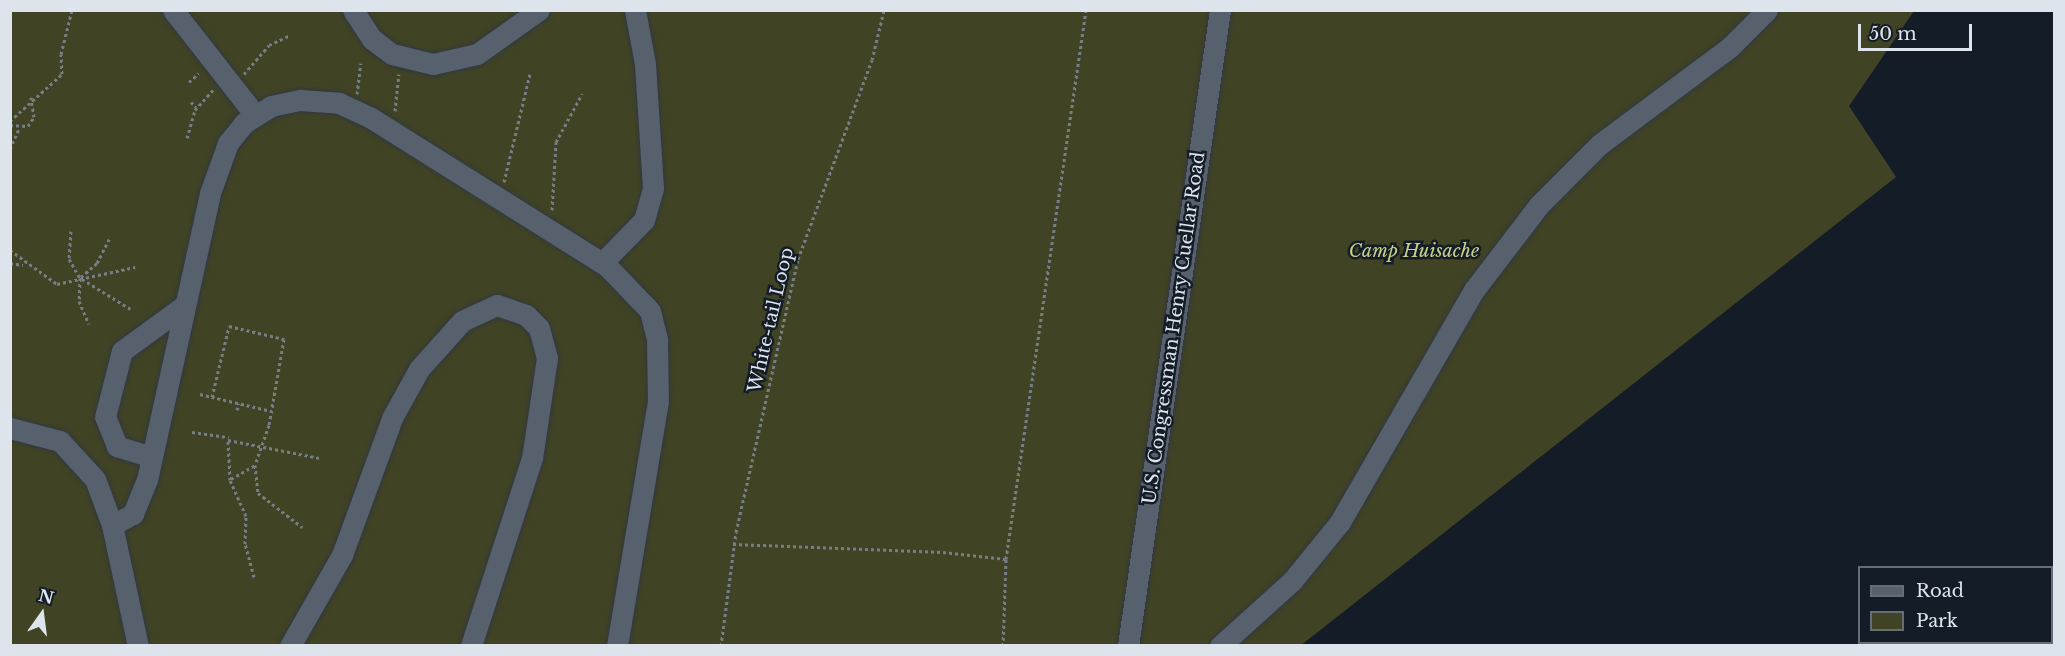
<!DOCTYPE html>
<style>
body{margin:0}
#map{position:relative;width:2065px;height:656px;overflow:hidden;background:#141d27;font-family:"Libre Baskerville",serif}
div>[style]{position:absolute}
.green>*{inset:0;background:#414424}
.path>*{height:3px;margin-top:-1.5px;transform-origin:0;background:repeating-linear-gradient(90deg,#767e86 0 3px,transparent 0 6px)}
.roads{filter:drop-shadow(0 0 2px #32383f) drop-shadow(0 0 2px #32383f)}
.minor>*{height:21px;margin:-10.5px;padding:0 10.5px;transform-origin:10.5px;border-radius:10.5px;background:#57616d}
span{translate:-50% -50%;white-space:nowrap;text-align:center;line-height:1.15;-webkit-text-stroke:5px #141d27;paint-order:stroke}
.park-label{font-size:18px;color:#c8d288;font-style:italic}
.street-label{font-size:18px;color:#dee4eb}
.frame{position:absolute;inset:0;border:12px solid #dee4eb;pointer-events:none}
.legend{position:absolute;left:1858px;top:566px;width:195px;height:78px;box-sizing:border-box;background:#141d27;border:2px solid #656d75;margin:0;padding:8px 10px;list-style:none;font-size:18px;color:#dee4eb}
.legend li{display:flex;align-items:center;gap:12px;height:30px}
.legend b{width:30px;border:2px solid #656d75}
.north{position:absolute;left:12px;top:584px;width:60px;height:60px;-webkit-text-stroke:4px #141d27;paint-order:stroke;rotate:14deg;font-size:16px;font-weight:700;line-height:24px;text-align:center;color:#dee4eb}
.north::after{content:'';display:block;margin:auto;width:21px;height:27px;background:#dee4eb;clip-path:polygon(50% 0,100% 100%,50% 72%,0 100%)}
.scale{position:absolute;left:1858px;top:24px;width:114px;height:27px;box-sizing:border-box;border:3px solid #dee4eb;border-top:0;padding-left:8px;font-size:18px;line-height:21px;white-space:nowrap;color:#dee4eb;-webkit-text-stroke:4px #141d27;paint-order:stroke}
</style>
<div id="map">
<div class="green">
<i style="clip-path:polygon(10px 11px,1914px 11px,1849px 106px,1896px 177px,1300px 646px,11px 645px)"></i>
</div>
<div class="path">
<i style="left:244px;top:74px;width:38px;rotate:-49deg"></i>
<i style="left:269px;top:45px;width:23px;rotate:-25deg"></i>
<i style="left:189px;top:82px;width:13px;rotate:-42deg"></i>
<i style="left:357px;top:94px;width:31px;rotate:-83deg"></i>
<i style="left:191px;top:102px;width:7px;rotate:45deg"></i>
<i style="left:395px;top:111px;width:37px;rotate:-84deg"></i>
<i style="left:10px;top:121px;width:70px;rotate:-42.1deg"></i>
<i style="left:62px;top:74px;width:20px;rotate:-93deg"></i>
<i style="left:61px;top:54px;width:45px;rotate:-76deg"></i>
<i style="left:10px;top:125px;width:18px;rotate:3deg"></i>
<i style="left:28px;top:126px;width:11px;rotate:-56deg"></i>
<i style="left:34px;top:117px;width:20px;rotate:-99deg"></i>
<i style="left:187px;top:138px;width:29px;rotate:-74deg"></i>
<i style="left:195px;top:110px;width:27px;rotate:-48deg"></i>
<i style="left:10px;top:149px;width:22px;rotate:-66deg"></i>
<i style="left:504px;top:182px;width:111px;rotate:-76.5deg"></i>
<i style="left:552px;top:210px;width:68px;rotate:-86.6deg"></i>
<i style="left:556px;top:142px;width:55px;rotate:-61.6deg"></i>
<i style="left:71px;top:231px;width:28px;rotate:94deg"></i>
<i style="left:69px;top:259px;width:22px;rotate:60deg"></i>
<i style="left:80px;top:278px;width:23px;rotate:92deg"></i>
<i style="left:79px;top:301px;width:25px;rotate:67deg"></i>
<i style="left:10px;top:250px;width:58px;rotate:35.9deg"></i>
<i style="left:57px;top:284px;width:80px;rotate:-12.3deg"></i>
<i style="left:10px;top:263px;width:13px;rotate:9deg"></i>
<i style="left:81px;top:277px;width:21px;rotate:-41deg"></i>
<i style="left:97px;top:263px;width:29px;rotate:-63deg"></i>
<i style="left:82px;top:279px;width:59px;rotate:31.8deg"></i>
<i style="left:200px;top:394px;width:12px;rotate:14deg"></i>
<i style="left:237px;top:410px;width:7px;rotate:-74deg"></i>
<i style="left:267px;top:410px;width:57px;rotate:-166.7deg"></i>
<i style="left:212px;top:397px;width:73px;rotate:-76.5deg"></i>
<i style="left:229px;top:326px;width:57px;rotate:13.3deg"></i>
<i style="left:284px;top:339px;width:87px;rotate:99.9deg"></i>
<i style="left:269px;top:425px;width:42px;rotate:109.3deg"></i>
<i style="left:255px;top:465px;width:28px;rotate:84deg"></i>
<i style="left:258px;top:493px;width:56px;rotate:37.7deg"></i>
<i style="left:192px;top:432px;width:37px;rotate:8deg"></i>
<i style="left:231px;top:479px;width:28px;rotate:-30deg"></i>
<i style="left:733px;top:544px;width:210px;rotate:2.2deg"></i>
<i style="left:943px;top:552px;width:63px;rotate:6.3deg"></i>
<i style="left:254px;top:577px;width:34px;rotate:-105deg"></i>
<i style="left:245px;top:544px;width:28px;rotate:-88deg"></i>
<i style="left:246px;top:516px;width:39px;rotate:-114deg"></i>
<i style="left:230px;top:480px;width:40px;rotate:-92.9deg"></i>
<i style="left:228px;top:440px;width:94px;rotate:11.1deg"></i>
<i style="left:721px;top:646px;width:115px;rotate:-82.5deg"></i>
<i style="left:736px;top:532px;width:280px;rotate:-77.2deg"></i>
<i style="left:798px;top:259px;width:212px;rotate:-69.6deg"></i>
<i style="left:872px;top:60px;width:51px;rotate:-76.5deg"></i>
<i style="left:1003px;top:646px;width:87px;rotate:-88deg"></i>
<i style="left:1006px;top:559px;width:555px;rotate:-81.71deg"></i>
</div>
<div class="roads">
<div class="minor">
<i style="left:173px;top:10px;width:133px;rotate:52deg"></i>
<i style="left:353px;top:10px;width:35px;rotate:57deg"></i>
<i style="left:372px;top:39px;width:25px;rotate:37deg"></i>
<i style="left:392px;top:54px;width:42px;rotate:13.7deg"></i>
<i style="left:433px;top:64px;width:45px;rotate:-12.8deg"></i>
<i style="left:477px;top:54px;width:76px;rotate:-35.4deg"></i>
<i style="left:602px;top:263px;width:60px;rotate:-45.7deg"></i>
<i style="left:644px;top:220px;width:33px;rotate:-74deg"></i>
<i style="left:653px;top:188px;width:124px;rotate:-93.7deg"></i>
<i style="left:645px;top:64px;width:55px;rotate:-100.5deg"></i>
<i style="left:10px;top:428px;width:52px;rotate:14.6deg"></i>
<i style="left:60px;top:441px;width:52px;rotate:47.4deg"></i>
<i style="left:95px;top:479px;width:49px;rotate:69.7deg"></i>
<i style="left:112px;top:525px;width:124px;rotate:77.9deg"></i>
<i style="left:152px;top:457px;width:37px;rotate:-163deg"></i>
<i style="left:117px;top:446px;width:31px;rotate:-112deg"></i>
<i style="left:105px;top:417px;width:68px;rotate:-75.6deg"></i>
<i style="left:122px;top:351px;width:78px;rotate:-36.1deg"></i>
<i style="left:112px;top:525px;width:24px;rotate:-28deg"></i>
<i style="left:133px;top:514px;width:37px;rotate:-68deg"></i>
<i style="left:147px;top:480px;width:294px;rotate:-77.6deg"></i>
<i style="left:210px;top:193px;width:53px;rotate:-70.2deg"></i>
<i style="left:228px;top:143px;width:26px;rotate:-51deg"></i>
<i style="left:244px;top:123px;width:32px;rotate:-32deg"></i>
<i style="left:271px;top:106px;width:30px;rotate:-12deg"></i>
<i style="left:300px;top:100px;width:39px;rotate:4deg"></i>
<i style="left:339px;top:103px;width:35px;rotate:25deg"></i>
<i style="left:371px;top:118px;width:279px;rotate:32.1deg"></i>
<i style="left:607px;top:266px;width:62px;rotate:46.3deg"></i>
<i style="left:650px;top:311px;width:30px;rotate:76deg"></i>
<i style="left:657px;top:340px;width:61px;rotate:89.1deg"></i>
<i style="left:658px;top:401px;width:248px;rotate:99.5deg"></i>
<i style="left:290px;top:646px;width:105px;rotate:-60.3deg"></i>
<i style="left:342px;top:555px;width:146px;rotate:-69.9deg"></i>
<i style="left:392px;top:418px;width:56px;rotate:-61.1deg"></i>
<i style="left:419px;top:369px;width:64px;rotate:-48.1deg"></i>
<i style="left:462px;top:321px;width:38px;rotate:-25deg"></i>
<i style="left:497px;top:305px;width:31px;rotate:19deg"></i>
<i style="left:526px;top:315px;width:18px;rotate:45deg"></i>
<i style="left:539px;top:328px;width:31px;rotate:75deg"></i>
<i style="left:547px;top:358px;width:101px;rotate:98.5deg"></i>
<i style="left:532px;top:458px;width:198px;rotate:108deg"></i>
<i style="left:1128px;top:646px;width:643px;rotate:-81.77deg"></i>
<i style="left:1220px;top:646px;width:97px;rotate:-42.1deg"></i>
<i style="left:1292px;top:581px;width:76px;rotate:-50.9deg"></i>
<i style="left:1340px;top:522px;width:268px;rotate:-60deg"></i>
<i style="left:1474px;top:290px;width:107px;rotate:-52.6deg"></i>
<i style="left:1539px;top:205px;width:86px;rotate:-45deg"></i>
<i style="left:1600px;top:144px;width:162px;rotate:-36.7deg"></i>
<i style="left:1730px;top:47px;width:52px;rotate:-45deg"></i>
</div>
</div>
<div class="park-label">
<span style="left:1414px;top:251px">Camp Huisache</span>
</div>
<div class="street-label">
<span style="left:771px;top:320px;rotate:-77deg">White-tail Loop</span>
<span style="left:1174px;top:328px;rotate:-82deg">U.S. Congressman Henry Cuellar Road</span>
</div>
<div class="frame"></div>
<ul class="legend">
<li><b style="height:8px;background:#57616d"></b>Road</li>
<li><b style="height:16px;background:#414424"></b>Park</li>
</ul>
<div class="north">N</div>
<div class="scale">50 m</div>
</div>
